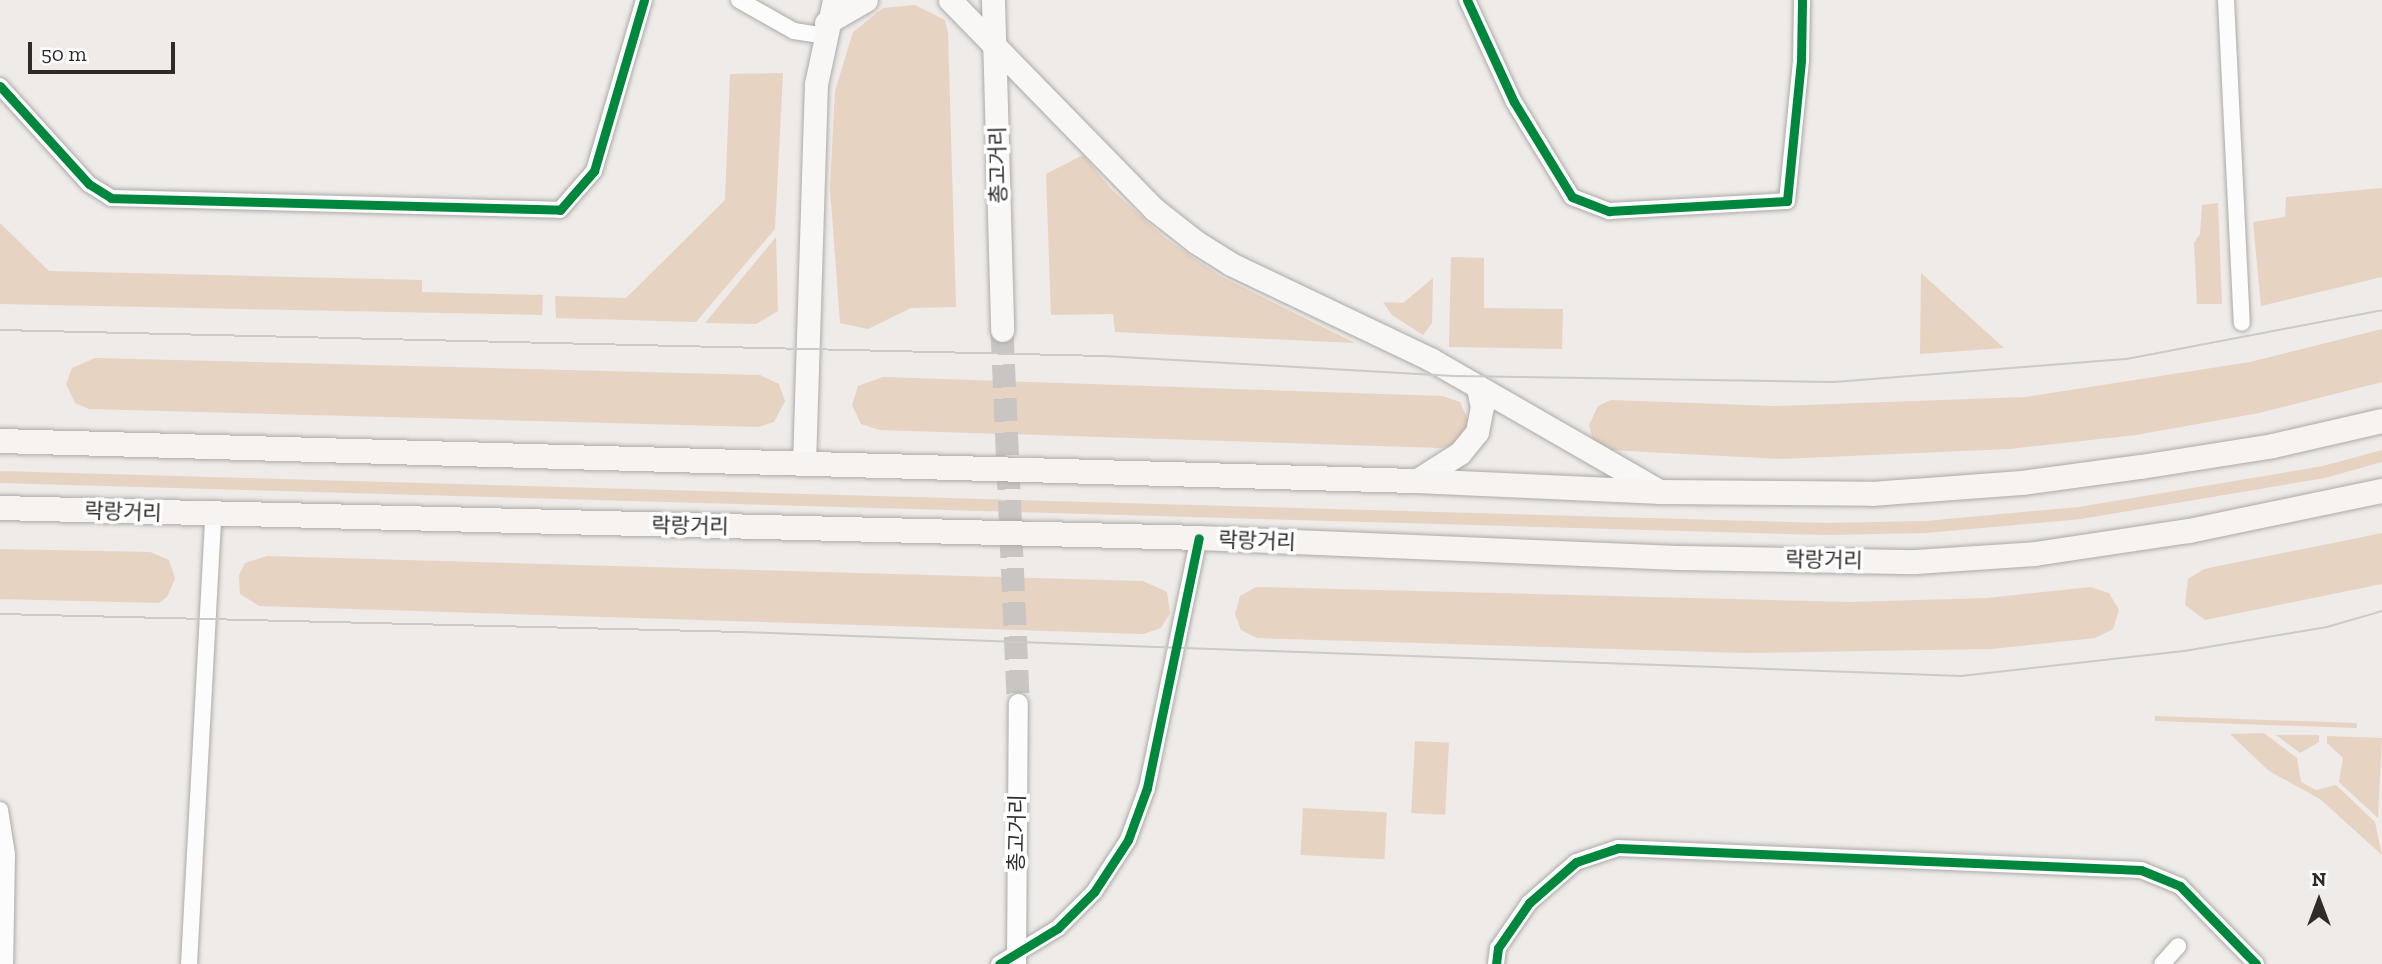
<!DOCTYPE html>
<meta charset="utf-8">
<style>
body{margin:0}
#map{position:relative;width:2382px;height:964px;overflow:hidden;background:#eeebe8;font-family:"Zilla Slab","Noto Sans KR",serif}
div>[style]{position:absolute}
.green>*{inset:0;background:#e7d3c2;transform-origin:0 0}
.secondary-tunnel>*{height:23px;margin-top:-11.5px;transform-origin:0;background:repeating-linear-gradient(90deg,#c8c5c2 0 23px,transparent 0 34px)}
.roads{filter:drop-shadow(0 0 2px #acaaa7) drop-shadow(0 0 2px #acaaa7)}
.minor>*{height:16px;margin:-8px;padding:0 8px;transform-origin:8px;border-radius:8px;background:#fcfcfc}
.tertiary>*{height:19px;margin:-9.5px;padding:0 9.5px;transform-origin:9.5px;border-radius:9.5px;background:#fcfcfc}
.secondary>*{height:23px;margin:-11.5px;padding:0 11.5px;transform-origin:11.5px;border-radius:11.5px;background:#f9f7f6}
.primary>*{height:24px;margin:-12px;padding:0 12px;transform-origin:12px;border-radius:12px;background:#f6f3f0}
.tram>*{height:2px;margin:-1px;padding:0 1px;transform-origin:1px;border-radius:1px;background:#cbcac9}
.cycleway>*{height:9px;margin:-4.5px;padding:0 4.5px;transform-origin:4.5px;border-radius:4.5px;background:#00873e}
span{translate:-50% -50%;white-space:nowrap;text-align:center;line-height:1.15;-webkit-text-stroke:7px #fff;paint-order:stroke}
.street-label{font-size:21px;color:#2e2b29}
.north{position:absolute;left:2284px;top:866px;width:70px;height:70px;-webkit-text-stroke:5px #fff;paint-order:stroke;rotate:0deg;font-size:19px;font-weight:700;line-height:28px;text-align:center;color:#2e2b29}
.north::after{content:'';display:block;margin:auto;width:24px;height:32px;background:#2e2b29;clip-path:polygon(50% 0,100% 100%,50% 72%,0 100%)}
.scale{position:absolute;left:28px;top:42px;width:147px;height:32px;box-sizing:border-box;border:4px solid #2e2b29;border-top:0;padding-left:9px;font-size:21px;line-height:24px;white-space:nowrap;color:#2e2b29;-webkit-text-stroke:5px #fff;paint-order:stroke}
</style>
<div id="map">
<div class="green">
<i style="clip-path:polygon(915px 5px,945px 20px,948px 33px,956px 307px,911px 308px,868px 329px,840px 323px,830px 188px,835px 91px,853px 32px,883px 8px)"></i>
<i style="clip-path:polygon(783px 73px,775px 229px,696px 322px,556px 318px,555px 296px,626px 298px,725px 200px,730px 74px)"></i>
<i style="clip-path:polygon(1083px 155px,1111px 189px,1165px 238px,1220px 276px,1355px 343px,1115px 332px,1113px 314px,1051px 315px,1046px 174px)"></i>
<i style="clip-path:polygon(2382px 188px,2382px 277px,2261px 306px,2253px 222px,2285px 217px,2286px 197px)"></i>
<i style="clip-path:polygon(2218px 203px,2222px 304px,2197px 304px,2194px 243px,2200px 234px,2202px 205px)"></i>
<i style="clip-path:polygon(0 223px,49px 271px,422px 280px,422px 292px,543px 295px,542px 315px,0 304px)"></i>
<i style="clip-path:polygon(776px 237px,778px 311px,756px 324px,705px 323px)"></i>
<i style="clip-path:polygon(1451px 257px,1484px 258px,1484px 308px,1563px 309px,1562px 349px,1449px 347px)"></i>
<i style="clip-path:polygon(1921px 273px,2004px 348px,1920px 354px)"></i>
<i style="clip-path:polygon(1433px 278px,1432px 323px,1423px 335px,1392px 315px,1383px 302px,1403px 303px)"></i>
<i style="clip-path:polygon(2382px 329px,2382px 382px,2259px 413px,2136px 435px,2009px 449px,1781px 459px,1610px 450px,1593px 440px,1589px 425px,1598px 406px,1611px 400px,1775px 406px,2025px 397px,2250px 362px)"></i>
<i style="clip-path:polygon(95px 358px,760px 375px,779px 384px,785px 401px,774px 422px,758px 427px,89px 409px,75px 403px,66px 384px,72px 368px)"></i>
<i style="clip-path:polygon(883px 377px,1443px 396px,1460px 402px,1468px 420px,1467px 430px,1454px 445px,1441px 448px,880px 430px,861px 424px,852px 405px,858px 386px)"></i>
<i style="clip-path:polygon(2382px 450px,2382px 462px,2325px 478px,2081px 519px,1926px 533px,1826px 535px,0 483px,0 471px,1826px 523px,1926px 521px,2079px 507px,2323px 466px)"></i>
<i style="clip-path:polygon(2382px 533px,2382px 584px,2205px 620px,2185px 605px,2188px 579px,2204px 569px)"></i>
<i style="clip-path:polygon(0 549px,150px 552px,169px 560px,175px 579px,167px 597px,159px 603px,0 599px)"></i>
<i style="clip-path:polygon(267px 556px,1143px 581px,1167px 592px,1170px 613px,1161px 628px,1143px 634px,259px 606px,240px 594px,239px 575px,245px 563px)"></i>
<i style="clip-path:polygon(1256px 587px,1850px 602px,1987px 598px,2090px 587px,2109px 593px,2119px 610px,2113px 629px,2095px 638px,1991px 649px,1745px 653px,1257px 638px,1241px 630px,1235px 614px,1240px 596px)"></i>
<i style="left:2155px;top:716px;width:202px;height:5px;rotate:2deg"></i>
<i style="clip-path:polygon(2264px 733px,2297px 758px,2301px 782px,2316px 790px,2336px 785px,2375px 822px,2382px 855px,2320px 799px,2269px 771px,2230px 734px)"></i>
<i style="clip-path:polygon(2276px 735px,2319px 735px,2319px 742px,2300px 753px)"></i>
<i style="clip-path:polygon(2327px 736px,2382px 738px,2378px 818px,2339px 782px,2343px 758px,2327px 743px)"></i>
<i style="left:1415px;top:741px;width:34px;height:72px;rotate:3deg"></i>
<i style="left:1303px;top:808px;width:84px;height:47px;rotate:3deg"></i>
</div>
<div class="secondary-tunnel">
<i style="left:1002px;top:330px;width:373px;rotate:87.5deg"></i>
</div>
<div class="roads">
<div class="minor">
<i style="left:739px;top:0;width:63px;rotate:29.4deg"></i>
<i style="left:794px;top:31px;width:30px;rotate:9deg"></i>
<i style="left:1467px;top:0;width:112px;rotate:65.3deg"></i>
<i style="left:1514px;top:102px;width:111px;rotate:58.6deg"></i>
<i style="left:1572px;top:197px;width:40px;rotate:21deg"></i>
<i style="left:1609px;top:211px;width:178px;rotate:-3.2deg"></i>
<i style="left:1787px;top:201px;width:142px;rotate:-84.3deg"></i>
<i style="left:1801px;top:60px;width:60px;rotate:-89deg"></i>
<i style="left:2226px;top:0;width:323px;rotate:87.2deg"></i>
<i style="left:0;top:86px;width:132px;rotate:47.8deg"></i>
<i style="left:89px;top:184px;width:26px;rotate:32deg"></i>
<i style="left:111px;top:198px;width:449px;rotate:1.5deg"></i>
<i style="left:560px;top:210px;width:52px;rotate:-48.9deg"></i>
<i style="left:594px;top:171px;width:178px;rotate:-73.7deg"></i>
<i style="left:0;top:810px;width:45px;rotate:81deg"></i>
<i style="left:7px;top:854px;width:110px;rotate:91deg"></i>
<i style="left:189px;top:964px;width:450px;rotate:-86.9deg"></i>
<i style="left:999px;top:964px;width:69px;rotate:-31.4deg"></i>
<i style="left:1058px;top:928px;width:51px;rotate:-45deg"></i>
<i style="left:1094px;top:892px;width:62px;rotate:-56.8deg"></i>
<i style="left:1128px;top:840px;width:55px;rotate:-69.9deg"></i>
<i style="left:1147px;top:788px;width:255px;rotate:-78.3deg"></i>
<i style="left:1496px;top:964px;width:16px;rotate:-83deg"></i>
<i style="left:1498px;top:948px;width:55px;rotate:-55.4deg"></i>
<i style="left:1529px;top:903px;width:62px;rotate:-41.1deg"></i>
<i style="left:1576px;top:862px;width:44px;rotate:-18.4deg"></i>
<i style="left:1618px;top:848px;width:523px;rotate:2.41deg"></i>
<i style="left:2141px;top:870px;width:42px;rotate:22.3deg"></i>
<i style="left:2180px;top:886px;width:109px;rotate:45.7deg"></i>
<i style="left:2162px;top:964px;width:24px;rotate:-48deg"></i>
</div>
<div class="tertiary">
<i style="left:1016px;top:964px;width:261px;rotate:-89.6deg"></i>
</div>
<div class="secondary">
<i style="left:950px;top:0;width:292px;rotate:45.7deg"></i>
<i style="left:1154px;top:209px;width:53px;rotate:38.2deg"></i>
<i style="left:1196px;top:242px;width:41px;rotate:32.2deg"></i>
<i style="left:1231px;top:264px;width:221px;rotate:25.5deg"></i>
<i style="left:1430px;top:359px;width:267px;rotate:29.9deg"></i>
<i style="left:993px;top:0;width:330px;rotate:88.4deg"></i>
<i style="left:826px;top:23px;width:46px;rotate:-29.9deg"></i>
<i style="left:804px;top:464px;width:380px;rotate:-88.2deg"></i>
<i style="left:816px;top:84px;width:86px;rotate:-77.9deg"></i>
<i style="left:1416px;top:481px;width:52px;rotate:-32.5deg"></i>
<i style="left:1460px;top:453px;width:27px;rotate:-51deg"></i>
<i style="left:1477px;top:432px;width:25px;rotate:-79deg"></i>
<i style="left:1482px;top:407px;width:19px;rotate:-102deg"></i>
</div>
<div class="primary">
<i style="left:0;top:441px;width:1417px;rotate:1.62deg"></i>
<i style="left:1416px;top:481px;width:245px;rotate:2.6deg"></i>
<i style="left:1661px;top:492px;width:211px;rotate:0.5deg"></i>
<i style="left:1872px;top:494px;width:150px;rotate:-4.2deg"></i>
<i style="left:2022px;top:483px;width:120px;rotate:-7.7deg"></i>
<i style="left:2141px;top:467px;width:134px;rotate:-9deg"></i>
<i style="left:2273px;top:446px;width:112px;rotate:-12.9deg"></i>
<i style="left:0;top:508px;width:1199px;rotate:1.43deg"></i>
<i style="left:1199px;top:538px;width:479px;rotate:2.4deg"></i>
<i style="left:1678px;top:558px;width:238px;rotate:1deg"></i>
<i style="left:1916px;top:562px;width:119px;rotate:-3.8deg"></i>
<i style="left:2035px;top:554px;width:156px;rotate:-8.5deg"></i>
<i style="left:2189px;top:531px;width:197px;rotate:-11.7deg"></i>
</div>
</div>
<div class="tram">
<i style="left:0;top:330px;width:1105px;rotate:1.35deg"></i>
<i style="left:1105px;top:356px;width:353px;rotate:3.3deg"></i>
<i style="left:1457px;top:376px;width:377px;rotate:0.9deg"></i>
<i style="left:1834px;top:382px;width:293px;rotate:-4.5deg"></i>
<i style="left:2126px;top:359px;width:261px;rotate:-10.8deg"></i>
<i style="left:0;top:614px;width:743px;rotate:1.39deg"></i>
<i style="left:743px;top:632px;width:1219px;rotate:2.07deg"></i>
<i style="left:1961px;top:676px;width:224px;rotate:-6.4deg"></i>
<i style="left:2184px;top:651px;width:145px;rotate:-9.5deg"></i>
<i style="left:2327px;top:627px;width:57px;rotate:-16.2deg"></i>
</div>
<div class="cycleway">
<i style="left:1467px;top:0;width:112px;rotate:65.3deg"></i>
<i style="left:1514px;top:102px;width:111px;rotate:58.6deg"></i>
<i style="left:1572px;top:197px;width:40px;rotate:21deg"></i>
<i style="left:1609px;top:211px;width:178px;rotate:-3.2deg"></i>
<i style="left:1787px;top:201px;width:142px;rotate:-84.3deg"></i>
<i style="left:1801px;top:60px;width:60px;rotate:-89deg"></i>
<i style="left:0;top:86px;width:132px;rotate:47.8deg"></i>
<i style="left:89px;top:184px;width:26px;rotate:32deg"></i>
<i style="left:111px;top:198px;width:449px;rotate:1.5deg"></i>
<i style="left:560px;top:210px;width:52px;rotate:-48.9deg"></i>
<i style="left:594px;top:171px;width:178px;rotate:-73.7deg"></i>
<i style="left:999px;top:964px;width:69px;rotate:-31.4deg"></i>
<i style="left:1058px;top:928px;width:51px;rotate:-45deg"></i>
<i style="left:1094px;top:892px;width:62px;rotate:-56.8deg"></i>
<i style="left:1128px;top:840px;width:55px;rotate:-69.9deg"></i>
<i style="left:1147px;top:788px;width:255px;rotate:-78.3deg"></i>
<i style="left:1496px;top:964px;width:16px;rotate:-83deg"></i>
<i style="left:1498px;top:948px;width:55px;rotate:-55.4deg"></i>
<i style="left:1529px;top:903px;width:62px;rotate:-41.1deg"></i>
<i style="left:1576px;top:862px;width:44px;rotate:-18.4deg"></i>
<i style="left:1618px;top:848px;width:523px;rotate:2.41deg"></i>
<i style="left:2141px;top:870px;width:42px;rotate:22.3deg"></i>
<i style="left:2180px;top:886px;width:109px;rotate:45.7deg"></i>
</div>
<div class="street-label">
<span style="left:998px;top:165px;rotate:-91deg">총고거리</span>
<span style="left:123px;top:512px;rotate:2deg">락랑거리</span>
<span style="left:690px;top:526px;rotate:1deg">락랑거리</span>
<span style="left:1257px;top:541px;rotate:2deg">락랑거리</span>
<span style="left:1824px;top:560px;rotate:1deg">락랑거리</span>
<span style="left:1017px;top:833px;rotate:-89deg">총고거리</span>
</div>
<div class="north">N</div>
<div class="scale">50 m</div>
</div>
